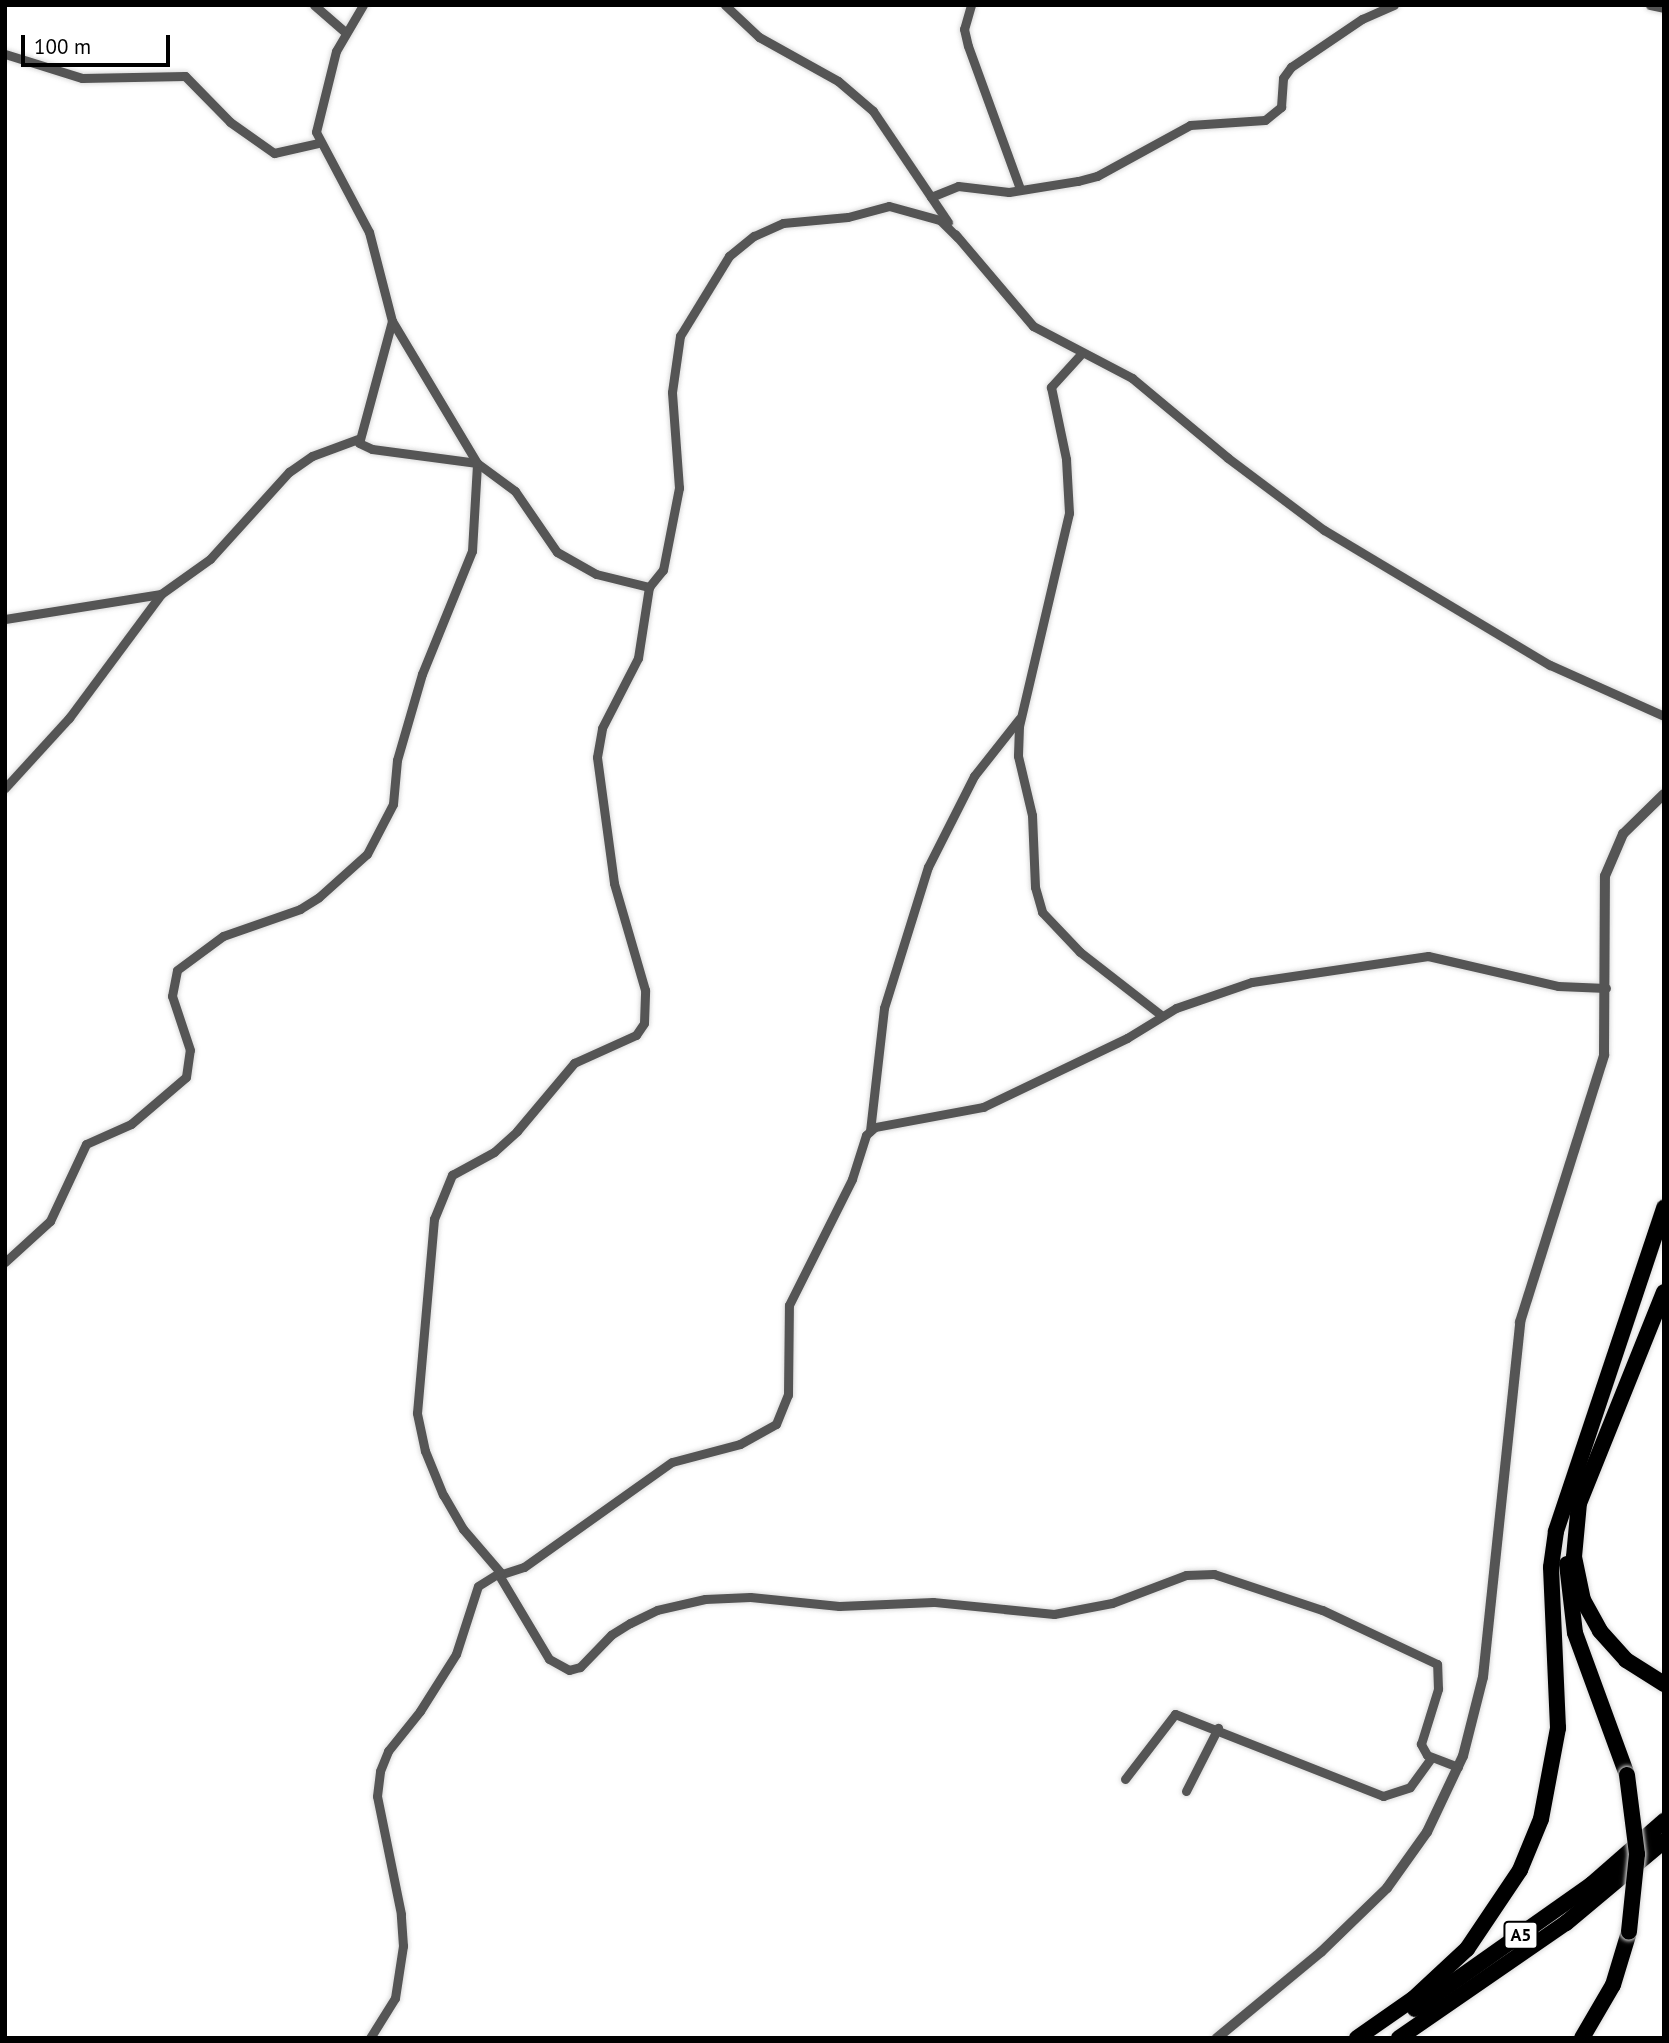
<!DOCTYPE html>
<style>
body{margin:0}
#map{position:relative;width:1669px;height:2043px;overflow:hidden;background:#fff;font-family:"PT Sans",sans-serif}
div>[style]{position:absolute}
.roads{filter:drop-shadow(0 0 2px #dbdbdb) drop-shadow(0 0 2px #dbdbdb)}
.minor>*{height:9px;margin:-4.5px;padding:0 4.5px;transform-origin:4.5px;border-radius:4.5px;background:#555}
.tertiary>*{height:10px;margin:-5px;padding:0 5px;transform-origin:5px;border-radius:5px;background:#555}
.motorway>*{height:16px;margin:-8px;padding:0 8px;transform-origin:8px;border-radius:8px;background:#000}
.bridges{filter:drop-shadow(0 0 2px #dbdbdb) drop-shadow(0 0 2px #dbdbdb)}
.motorway-bridge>*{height:16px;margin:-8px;padding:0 8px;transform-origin:8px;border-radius:8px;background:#000}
span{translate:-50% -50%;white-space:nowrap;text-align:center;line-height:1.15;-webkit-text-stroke:5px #fff;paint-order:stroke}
.shield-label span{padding:2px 5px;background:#fff;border:2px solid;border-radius:5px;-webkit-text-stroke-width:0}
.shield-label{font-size:18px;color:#000;font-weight:700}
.frame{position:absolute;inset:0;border:7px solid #000;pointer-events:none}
.scale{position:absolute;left:21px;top:35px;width:149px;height:32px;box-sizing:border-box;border:4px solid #000;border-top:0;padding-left:9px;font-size:21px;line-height:24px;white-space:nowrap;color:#000;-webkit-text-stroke:5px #fff;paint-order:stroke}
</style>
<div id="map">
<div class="roads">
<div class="minor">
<i style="left:314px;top:5px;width:40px;rotate:41deg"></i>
<i style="left:363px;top:5px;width:53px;rotate:120.4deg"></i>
<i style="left:336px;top:51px;width:83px;rotate:103.9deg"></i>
<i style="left:316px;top:132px;width:113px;rotate:62.1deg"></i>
<i style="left:369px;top:232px;width:92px;rotate:75.5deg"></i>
<i style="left:392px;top:321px;width:126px;rotate:105.1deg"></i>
<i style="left:359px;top:443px;width:14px;rotate:25deg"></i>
<i style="left:372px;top:449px;width:106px;rotate:7.6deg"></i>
<i style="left:477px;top:463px;width:47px;rotate:36.4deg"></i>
<i style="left:515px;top:491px;width:74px;rotate:55.5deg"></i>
<i style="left:557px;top:552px;width:45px;rotate:29.4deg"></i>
<i style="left:596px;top:574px;width:55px;rotate:13.8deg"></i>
<i style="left:649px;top:587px;width:22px;rotate:-51deg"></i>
<i style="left:663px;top:570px;width:84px;rotate:-79deg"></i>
<i style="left:679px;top:488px;width:96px;rotate:-94.2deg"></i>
<i style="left:672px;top:392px;width:57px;rotate:-81.9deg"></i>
<i style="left:680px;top:336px;width:94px;rotate:-58.5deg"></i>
<i style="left:729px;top:256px;width:32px;rotate:-39deg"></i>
<i style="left:754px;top:236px;width:32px;rotate:-24deg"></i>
<i style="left:783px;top:223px;width:65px;rotate:-5.3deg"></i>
<i style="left:848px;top:217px;width:42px;rotate:-15deg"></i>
<i style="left:889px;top:206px;width:53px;rotate:15.4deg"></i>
<i style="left:940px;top:220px;width:25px;rotate:45deg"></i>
<i style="left:725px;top:5px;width:47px;rotate:43.3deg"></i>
<i style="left:759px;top:37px;width:90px;rotate:29.1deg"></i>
<i style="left:838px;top:81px;width:46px;rotate:40.6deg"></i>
<i style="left:873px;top:111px;width:134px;rotate:56deg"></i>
<i style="left:971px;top:5px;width:25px;rotate:106deg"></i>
<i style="left:964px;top:29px;width:17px;rotate:77deg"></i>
<i style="left:968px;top:46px;width:152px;rotate:70deg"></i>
<i style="left:1650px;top:5px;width:14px;rotate:12deg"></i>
<i style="left:5px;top:54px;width:81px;rotate:17.3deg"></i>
<i style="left:82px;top:78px;width:103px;rotate:-1.1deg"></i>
<i style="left:185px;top:76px;width:64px;rotate:45.6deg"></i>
<i style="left:230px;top:122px;width:54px;rotate:35.2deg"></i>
<i style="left:274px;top:153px;width:45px;rotate:-12.8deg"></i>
<i style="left:931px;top:197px;width:29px;rotate:-22deg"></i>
<i style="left:958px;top:186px;width:51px;rotate:6.7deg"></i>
<i style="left:1009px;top:192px;width:70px;rotate:-9.1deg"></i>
<i style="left:1078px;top:181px;width:20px;rotate:-15deg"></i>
<i style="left:1097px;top:176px;width:106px;rotate:-28.7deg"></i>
<i style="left:1190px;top:125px;width:75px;rotate:-3.8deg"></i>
<i style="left:1265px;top:120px;width:21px;rotate:-39deg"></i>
<i style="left:1281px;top:107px;width:29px;rotate:-86deg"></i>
<i style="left:1283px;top:78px;width:14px;rotate:-54deg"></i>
<i style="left:1291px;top:67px;width:86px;rotate:-34.1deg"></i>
<i style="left:1362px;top:19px;width:35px;rotate:-24deg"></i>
<i style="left:955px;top:234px;width:121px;rotate:49.7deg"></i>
<i style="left:1033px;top:326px;width:112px;rotate:27.7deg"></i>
<i style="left:1132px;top:378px;width:125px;rotate:39.8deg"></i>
<i style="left:1228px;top:458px;width:120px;rotate:36.9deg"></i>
<i style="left:1324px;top:530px;width:263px;rotate:30.9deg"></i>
<i style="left:1550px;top:665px;width:125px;rotate:24.1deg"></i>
<i style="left:1081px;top:354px;width:45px;rotate:132.3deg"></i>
<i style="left:1051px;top:387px;width:74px;rotate:78.2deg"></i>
<i style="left:1066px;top:459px;width:54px;rotate:86.8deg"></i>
<i style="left:1069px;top:513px;width:219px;rotate:103.2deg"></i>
<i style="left:1019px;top:726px;width:30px;rotate:92deg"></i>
<i style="left:1018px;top:756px;width:61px;rotate:76.7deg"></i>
<i style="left:1032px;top:815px;width:72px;rotate:87.6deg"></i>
<i style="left:1035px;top:887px;width:26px;rotate:74deg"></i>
<i style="left:1042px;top:912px;width:55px;rotate:46.5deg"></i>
<i style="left:1080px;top:952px;width:103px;rotate:37.9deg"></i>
<i style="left:5px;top:619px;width:158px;rotate:-9.1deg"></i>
<i style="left:161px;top:594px;width:60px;rotate:-35.5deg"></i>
<i style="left:210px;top:559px;width:118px;rotate:-47.8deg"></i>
<i style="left:289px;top:472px;width:28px;rotate:-35deg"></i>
<i style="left:312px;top:456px;width:49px;rotate:-20.3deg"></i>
<i style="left:5px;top:788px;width:95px;rotate:-47.6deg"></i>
<i style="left:69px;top:718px;width:154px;rotate:-53.4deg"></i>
<i style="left:870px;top:1131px;width:124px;rotate:-83.5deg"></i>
<i style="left:884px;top:1008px;width:148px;rotate:-72.7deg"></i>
<i style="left:928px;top:867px;width:102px;rotate:-63.2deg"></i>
<i style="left:974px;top:776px;width:73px;rotate:-51.7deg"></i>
<i style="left:5px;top:1262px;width:61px;rotate:-42.3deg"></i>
<i style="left:50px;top:1221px;width:85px;rotate:-64.9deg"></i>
<i style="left:86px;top:1144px;width:49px;rotate:-24deg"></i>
<i style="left:131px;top:1124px;width:72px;rotate:-40.5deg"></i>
<i style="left:186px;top:1077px;width:27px;rotate:-82deg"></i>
<i style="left:190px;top:1050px;width:57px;rotate:-108.4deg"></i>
<i style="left:172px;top:996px;width:26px;rotate:-79deg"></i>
<i style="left:177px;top:970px;width:57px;rotate:-36.5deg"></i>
<i style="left:223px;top:936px;width:82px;rotate:-19.3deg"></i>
<i style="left:300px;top:909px;width:22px;rotate:-32deg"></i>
<i style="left:319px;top:897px;width:64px;rotate:-41.9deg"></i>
<i style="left:367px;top:854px;width:56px;rotate:-62.5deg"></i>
<i style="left:393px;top:804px;width:44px;rotate:-84.8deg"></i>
<i style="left:397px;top:760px;width:90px;rotate:-73.8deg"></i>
<i style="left:422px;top:674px;width:133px;rotate:-67.9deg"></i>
<i style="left:472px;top:551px;width:88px;rotate:-86.7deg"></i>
<i style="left:477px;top:463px;width:165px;rotate:-120.9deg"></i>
<i style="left:1458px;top:1767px;width:33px;rotate:-159deg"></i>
<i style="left:1427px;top:1755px;width:13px;rotate:-119deg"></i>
<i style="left:1421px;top:1744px;width:58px;rotate:-72.8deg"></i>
<i style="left:1438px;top:1689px;width:25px;rotate:-92deg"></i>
<i style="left:1437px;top:1664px;width:127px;rotate:-154.8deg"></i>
<i style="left:1322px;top:1610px;width:114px;rotate:-161.6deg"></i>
<i style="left:1214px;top:1574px;width:28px;rotate:178deg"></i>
<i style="left:1186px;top:1575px;width:79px;rotate:159.3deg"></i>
<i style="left:1112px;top:1603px;width:59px;rotate:169.3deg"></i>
<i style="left:1054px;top:1614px;width:122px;rotate:-174.3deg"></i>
<i style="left:933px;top:1602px;width:94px;rotate:177.6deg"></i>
<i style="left:839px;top:1606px;width:89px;rotate:-174.2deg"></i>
<i style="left:750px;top:1597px;width:45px;rotate:177.5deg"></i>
<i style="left:705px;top:1599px;width:49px;rotate:167.1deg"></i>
<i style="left:657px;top:1610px;width:30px;rotate:154deg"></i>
<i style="left:630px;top:1623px;width:22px;rotate:148deg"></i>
<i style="left:611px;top:1635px;width:45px;rotate:134.1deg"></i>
<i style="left:580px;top:1667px;width:11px;rotate:165deg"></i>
<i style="left:569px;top:1670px;width:23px;rotate:-151deg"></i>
<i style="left:549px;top:1659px;width:98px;rotate:-120.8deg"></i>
<i style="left:499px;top:1575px;width:26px;rotate:-18deg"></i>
<i style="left:524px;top:1567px;width:181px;rotate:-35.4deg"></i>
<i style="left:672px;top:1462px;width:70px;rotate:-14.8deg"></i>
<i style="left:740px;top:1444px;width:41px;rotate:-29.1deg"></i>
<i style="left:776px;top:1424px;width:31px;rotate:-68deg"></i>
<i style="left:788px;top:1395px;width:90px;rotate:-89.4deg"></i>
<i style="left:789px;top:1305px;width:141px;rotate:-63.4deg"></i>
<i style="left:852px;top:1179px;width:46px;rotate:-72.3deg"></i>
<i style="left:866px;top:1135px;width:12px;rotate:-42deg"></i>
<i style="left:875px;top:1127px;width:110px;rotate:-10.5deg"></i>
<i style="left:983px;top:1107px;width:160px;rotate:-25.6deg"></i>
<i style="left:1127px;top:1038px;width:57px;rotate:-31.5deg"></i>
<i style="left:1176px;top:1008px;width:80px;rotate:-18.9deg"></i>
<i style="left:1252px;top:982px;width:178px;rotate:-8.4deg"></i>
<i style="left:1428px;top:956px;width:133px;rotate:13deg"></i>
<i style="left:1558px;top:986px;width:48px;rotate:2.4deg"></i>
<i style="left:1125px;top:1779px;width:82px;rotate:-52.4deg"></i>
<i style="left:1175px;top:1714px;width:224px;rotate:21.5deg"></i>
<i style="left:1383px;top:1796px;width:28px;rotate:-18deg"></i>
<i style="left:1410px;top:1787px;width:36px;rotate:-54deg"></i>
<i style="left:1186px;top:1791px;width:71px;rotate:-63.1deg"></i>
<i style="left:370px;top:2038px;width:47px;rotate:-58deg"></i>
<i style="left:395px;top:1998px;width:53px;rotate:-81.3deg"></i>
<i style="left:403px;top:1946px;width:32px;rotate:-94deg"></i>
<i style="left:401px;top:1914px;width:120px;rotate:-101.5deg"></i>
<i style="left:377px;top:1796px;width:25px;rotate:-83deg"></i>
<i style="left:380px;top:1771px;width:22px;rotate:-68deg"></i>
<i style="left:388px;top:1751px;width:51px;rotate:-51.3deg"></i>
<i style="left:420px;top:1711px;width:67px;rotate:-57.7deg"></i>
<i style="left:456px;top:1654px;width:71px;rotate:-72.1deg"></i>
<i style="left:478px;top:1586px;width:26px;rotate:-32deg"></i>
<i style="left:500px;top:1572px;width:57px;rotate:-130.7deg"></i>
<i style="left:463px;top:1529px;width:39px;rotate:-120deg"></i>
<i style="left:443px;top:1495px;width:48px;rotate:-112.2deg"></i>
<i style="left:425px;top:1451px;width:39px;rotate:-102deg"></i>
<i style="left:417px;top:1413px;width:195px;rotate:-85deg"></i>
<i style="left:434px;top:1219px;width:48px;rotate:-67.8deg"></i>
<i style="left:452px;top:1175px;width:48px;rotate:-28.7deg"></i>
<i style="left:494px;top:1152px;width:31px;rotate:-42deg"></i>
<i style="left:517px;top:1131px;width:89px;rotate:-50deg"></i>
<i style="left:574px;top:1063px;width:68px;rotate:-24.3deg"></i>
<i style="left:636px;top:1035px;width:14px;rotate:-56deg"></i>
<i style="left:644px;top:1023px;width:33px;rotate:-88deg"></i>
<i style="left:645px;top:990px;width:111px;rotate:-106.2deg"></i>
<i style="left:614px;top:883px;width:127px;rotate:-97.7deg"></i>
<i style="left:597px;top:757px;width:29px;rotate:-80deg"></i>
<i style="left:602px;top:728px;width:79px;rotate:-62.8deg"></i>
<i style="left:638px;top:658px;width:72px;rotate:-81.2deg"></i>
</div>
<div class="tertiary">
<i style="left:1217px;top:2038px;width:135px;rotate:-39.6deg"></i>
<i style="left:1321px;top:1952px;width:92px;rotate:-44.1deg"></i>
<i style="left:1387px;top:1888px;width:69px;rotate:-54.5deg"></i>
<i style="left:1427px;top:1832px;width:84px;rotate:-64.7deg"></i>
<i style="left:1463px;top:1756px;width:81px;rotate:-75.8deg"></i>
<i style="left:1483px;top:1677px;width:357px;rotate:-84deg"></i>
<i style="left:1520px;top:1322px;width:280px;rotate:-72.5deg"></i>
<i style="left:1604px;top:1055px;width:179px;rotate:-89.7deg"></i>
<i style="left:1605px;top:876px;width:46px;rotate:-66.8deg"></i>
<i style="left:1623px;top:834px;width:57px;rotate:-44.3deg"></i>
</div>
<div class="motorway">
<i style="left:1664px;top:1292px;width:227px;rotate:111.9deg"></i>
<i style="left:1579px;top:1503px;width:54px;rotate:95.3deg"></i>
<i style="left:1574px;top:1557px;width:44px;rotate:78.2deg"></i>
<i style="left:1583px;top:1600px;width:35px;rotate:61deg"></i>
<i style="left:1600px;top:1631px;width:39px;rotate:48deg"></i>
<i style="left:1626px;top:1660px;width:45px;rotate:32.3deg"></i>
<i style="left:1567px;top:1564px;width:69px;rotate:83.4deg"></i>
<i style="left:1575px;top:1633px;width:151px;rotate:69.9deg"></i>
<i style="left:1415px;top:2009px;width:217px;rotate:-35.2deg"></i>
<i style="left:1592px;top:1884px;width:96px;rotate:-41.2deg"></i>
<i style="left:1357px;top:2038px;width:68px;rotate:-34.9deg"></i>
<i style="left:1413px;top:1999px;width:74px;rotate:-42.8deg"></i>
<i style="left:1467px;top:1949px;width:95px;rotate:-56.1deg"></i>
<i style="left:1520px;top:1870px;width:55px;rotate:-67.6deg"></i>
<i style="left:1541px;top:1819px;width:93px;rotate:-79.4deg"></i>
<i style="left:1558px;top:1728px;width:161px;rotate:-92.5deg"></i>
<i style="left:1551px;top:1567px;width:36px;rotate:-82deg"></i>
<i style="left:1556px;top:1531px;width:341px;rotate:-71.5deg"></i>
<i style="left:1399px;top:2038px;width:203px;rotate:-34.6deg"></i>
<i style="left:1566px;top:1923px;width:128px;rotate:-39.9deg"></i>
<i style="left:1582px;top:2038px;width:61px;rotate:-59.7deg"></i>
<i style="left:1613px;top:1985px;width:55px;rotate:-73.2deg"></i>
</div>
</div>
<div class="bridges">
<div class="motorway-bridge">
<i style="left:1627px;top:1775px;width:80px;rotate:82.8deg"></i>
<i style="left:1637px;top:1854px;width:78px;rotate:95.9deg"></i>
</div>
</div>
<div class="shield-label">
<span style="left:1521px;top:1935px">A5</span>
</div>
<div class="frame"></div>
<div class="scale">100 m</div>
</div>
